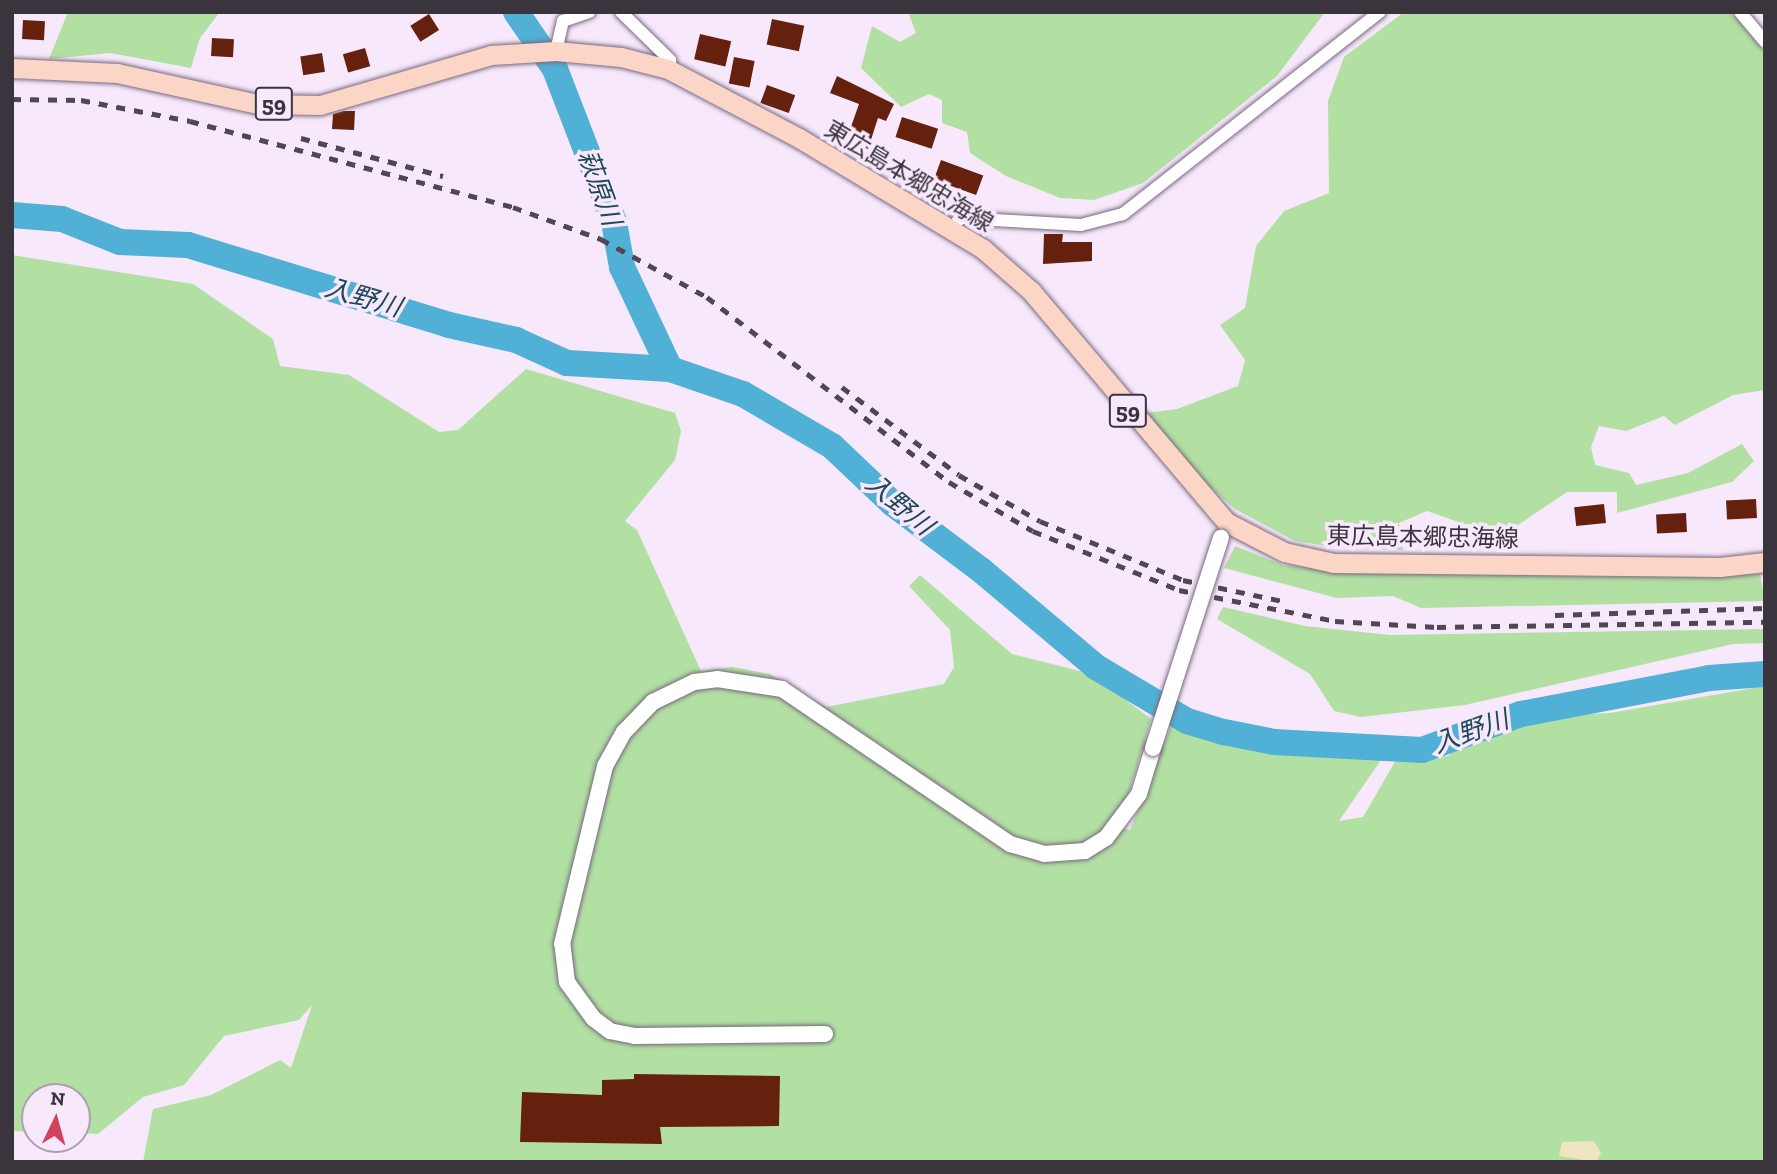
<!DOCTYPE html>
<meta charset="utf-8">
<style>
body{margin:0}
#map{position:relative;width:1777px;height:1174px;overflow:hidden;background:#f7e8fc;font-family:"Zilla Slab","Noto Sans JP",serif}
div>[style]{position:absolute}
.green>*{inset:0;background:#b2e0a3}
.sand>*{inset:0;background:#efe5c0}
.river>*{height:26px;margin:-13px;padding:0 13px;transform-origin:13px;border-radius:13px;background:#51b0d5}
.building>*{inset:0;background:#66200e;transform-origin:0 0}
.roads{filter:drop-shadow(0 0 2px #79697f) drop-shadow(0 0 2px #79697f)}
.minor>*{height:12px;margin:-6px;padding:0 6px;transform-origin:6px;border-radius:6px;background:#fff}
.tertiary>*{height:16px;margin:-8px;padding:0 8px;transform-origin:8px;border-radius:8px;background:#fff}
.primary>*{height:19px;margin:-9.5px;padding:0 9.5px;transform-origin:9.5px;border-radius:9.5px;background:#fbd6c6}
.rail>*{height:4.5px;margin-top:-2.25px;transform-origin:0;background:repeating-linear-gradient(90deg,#4f4853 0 9px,transparent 0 18px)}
.bridges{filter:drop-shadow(0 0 2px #79697f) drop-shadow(0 0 2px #79697f)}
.tertiary-bridge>*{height:16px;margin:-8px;padding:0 8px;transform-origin:8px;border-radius:8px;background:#fff}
span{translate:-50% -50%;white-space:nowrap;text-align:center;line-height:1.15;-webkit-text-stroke:7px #f7e8fc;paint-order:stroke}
.shield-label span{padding:2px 5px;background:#f7e8fc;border:2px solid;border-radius:5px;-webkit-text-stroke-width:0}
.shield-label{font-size:23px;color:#3a343d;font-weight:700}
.street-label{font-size:24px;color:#3a343d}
.water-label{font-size:26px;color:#1f4859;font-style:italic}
.frame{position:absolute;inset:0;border:14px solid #3a343d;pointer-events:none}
.north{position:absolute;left:21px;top:1083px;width:70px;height:70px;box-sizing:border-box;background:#f7e8fc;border:2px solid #aba0b0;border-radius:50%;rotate:5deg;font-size:19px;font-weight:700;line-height:28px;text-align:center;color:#3a343d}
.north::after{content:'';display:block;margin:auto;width:24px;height:32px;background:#d2425d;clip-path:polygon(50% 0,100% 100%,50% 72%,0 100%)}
</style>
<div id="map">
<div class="green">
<i style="clip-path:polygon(68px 12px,220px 12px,200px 38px,191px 68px,110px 53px,49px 59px)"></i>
<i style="clip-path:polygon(908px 12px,1325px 12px,1277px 76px,1143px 183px,1094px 200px,1060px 198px,1006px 176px,970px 153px,967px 132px,942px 123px,942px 100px,929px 94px,901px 107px,861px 68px,872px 26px,900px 42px,916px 33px)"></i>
<i style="clip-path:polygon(1404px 12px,1731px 12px,1765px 52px,1765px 390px,1733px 395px,1675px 425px,1664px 416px,1626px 431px,1599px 426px,1591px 447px,1595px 465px,1629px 473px,1636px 485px,1688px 473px,1742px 444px,1754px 461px,1732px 482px,1617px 513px,1617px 492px,1567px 492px,1515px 527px,1464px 524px,1427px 511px,1399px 523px,1403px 550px,1334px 547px,1295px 541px,1235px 509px,1202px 480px,1146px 413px,1177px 409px,1238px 386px,1245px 360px,1220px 325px,1245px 308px,1256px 246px,1284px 211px,1329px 193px,1328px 101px,1344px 57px)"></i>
<i style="clip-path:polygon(12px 255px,193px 284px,273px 339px,280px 366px,349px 375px,439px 432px,458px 430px,526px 369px,675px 413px,681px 431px,675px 460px,625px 521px,637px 530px,701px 671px,732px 667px,770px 674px,826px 707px,944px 684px,954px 667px,950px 630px,909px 586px,920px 575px,1012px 654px,1092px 674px,1151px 719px,1125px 806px,1111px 825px,1130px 830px,1173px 721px,1244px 747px,1383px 757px,1339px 821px,1363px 817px,1396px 760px,1449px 756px,1459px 740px,1489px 726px,1535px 716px,1610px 713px,1765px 686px,1765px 1162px,143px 1162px,153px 1109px,211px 1095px,280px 1060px,291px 1068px,312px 1005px,299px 1020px,224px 1036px,184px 1085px,143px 1097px,98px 1134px,77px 1133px,77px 1097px,35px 1097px,35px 1132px,12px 1131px)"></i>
<i style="clip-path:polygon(1235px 546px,1283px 565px,1395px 574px,1760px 574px,1765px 601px,1421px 608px,1393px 596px,1337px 598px,1224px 568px)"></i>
<i style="clip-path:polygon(1223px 607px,1305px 626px,1390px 635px,1765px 629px,1765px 643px,1733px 644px,1465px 705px,1361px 717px,1334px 711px,1310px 674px,1217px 619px)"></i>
</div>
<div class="sand">
<i style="clip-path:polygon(1594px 1141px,1601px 1153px,1596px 1162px,1559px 1156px,1562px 1142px)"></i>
</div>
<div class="river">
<i style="left:516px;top:12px;width:69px;rotate:55.6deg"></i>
<i style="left:555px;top:69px;width:164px;rotate:68.9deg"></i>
<i style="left:614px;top:222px;width:46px;rotate:79.9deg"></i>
<i style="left:622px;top:267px;width:113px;rotate:64.8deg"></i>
<i style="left:12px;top:215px;width:50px;rotate:4.6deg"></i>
<i style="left:62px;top:219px;width:62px;rotate:21.6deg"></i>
<i style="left:120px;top:242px;width:68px;rotate:2.5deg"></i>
<i style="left:188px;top:245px;width:273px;rotate:17deg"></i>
<i style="left:449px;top:325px;width:69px;rotate:12.6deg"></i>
<i style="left:516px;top:340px;width:56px;rotate:24.3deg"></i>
<i style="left:567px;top:363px;width:103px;rotate:3.3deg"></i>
<i style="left:670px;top:369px;width:77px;rotate:18.9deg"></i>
<i style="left:743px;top:394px;width:103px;rotate:30.3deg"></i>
<i style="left:832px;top:446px;width:83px;rotate:43.5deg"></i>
<i style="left:892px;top:503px;width:111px;rotate:37deg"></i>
<i style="left:981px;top:570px;width:150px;rotate:40.1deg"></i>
<i style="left:1096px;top:667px;width:106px;rotate:30.7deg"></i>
<i style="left:1187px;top:721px;width:39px;rotate:17deg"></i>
<i style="left:1224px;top:732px;width:51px;rotate:11.3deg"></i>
<i style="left:1274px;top:742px;width:148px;rotate:3.1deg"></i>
<i style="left:1422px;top:750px;width:105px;rotate:-20deg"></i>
<i style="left:1521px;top:714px;width:191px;rotate:-10.8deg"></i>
<i style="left:1709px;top:678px;width:56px;rotate:-4.1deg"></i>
</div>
<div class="building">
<i style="left:429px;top:14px;width:19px;height:22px;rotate:58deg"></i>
<i style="left:772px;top:19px;width:33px;height:26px;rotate:12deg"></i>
<i style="left:23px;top:20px;width:22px;height:19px;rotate:3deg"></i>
<i style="left:700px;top:34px;width:32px;height:26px;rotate:13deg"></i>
<i style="left:212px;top:38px;width:22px;height:18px;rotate:3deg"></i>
<i style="left:365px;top:48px;width:19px;height:23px;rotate:74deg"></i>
<i style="left:322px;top:53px;width:19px;height:22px;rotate:81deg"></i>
<i style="left:734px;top:57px;width:21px;height:27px;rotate:11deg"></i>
<i style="clip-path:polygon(837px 76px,894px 104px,886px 121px,878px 118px,868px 149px,846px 141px,859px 104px,830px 93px)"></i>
<i style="left:767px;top:85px;width:30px;height:19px;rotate:20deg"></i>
<i style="clip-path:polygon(344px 111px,355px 111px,354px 130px,332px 129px,333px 114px)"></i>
<i style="left:902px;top:117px;width:38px;height:21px;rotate:18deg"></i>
<i style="left:941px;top:160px;width:45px;height:21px;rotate:20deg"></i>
<i style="clip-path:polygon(1044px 234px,1063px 234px,1062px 242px,1092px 242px,1092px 261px,1043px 264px)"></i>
<i style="left:1756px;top:499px;width:19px;height:30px;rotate:87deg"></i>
<i style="left:1604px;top:504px;width:19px;height:30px;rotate:84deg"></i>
<i style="left:1686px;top:513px;width:19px;height:30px;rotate:87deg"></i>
<i style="clip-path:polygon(634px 1074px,780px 1076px,779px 1126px,660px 1127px,662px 1144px,520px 1142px,522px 1092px,602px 1095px,602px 1080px,634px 1079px)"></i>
</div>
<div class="roads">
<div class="minor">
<i style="left:621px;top:12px;width:69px;rotate:44.4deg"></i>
<i style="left:670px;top:60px;width:9px;rotate:103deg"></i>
<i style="left:1740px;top:12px;width:39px;rotate:50deg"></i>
<i style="left:556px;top:51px;width:31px;rotate:-77deg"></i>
<i style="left:563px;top:21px;width:28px;rotate:-19deg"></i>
<i style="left:953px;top:227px;width:11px;rotate:-52deg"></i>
<i style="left:960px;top:218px;width:121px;rotate:3.3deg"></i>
<i style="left:1081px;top:225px;width:43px;rotate:-14.7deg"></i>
<i style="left:1123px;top:214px;width:327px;rotate:-38.2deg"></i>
</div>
<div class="tertiary">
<i style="left:825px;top:1034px;width:190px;rotate:179.4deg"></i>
<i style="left:635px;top:1036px;width:25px;rotate:-169deg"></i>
<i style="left:610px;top:1031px;width:21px;rotate:-143deg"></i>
<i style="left:593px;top:1018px;width:44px;rotate:-125.8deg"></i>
<i style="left:567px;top:982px;width:38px;rotate:-97deg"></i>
<i style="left:562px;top:944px;width:183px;rotate:-76.4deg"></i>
<i style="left:605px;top:766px;width:39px;rotate:-61deg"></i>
<i style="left:624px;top:732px;width:42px;rotate:-46deg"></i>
<i style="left:653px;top:702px;width:46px;rotate:-26deg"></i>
<i style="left:694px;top:682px;width:23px;rotate:-7deg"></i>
<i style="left:717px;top:679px;width:66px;rotate:8.7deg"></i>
<i style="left:782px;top:689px;width:276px;rotate:34.2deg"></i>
<i style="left:1010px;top:844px;width:35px;rotate:16deg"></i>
<i style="left:1044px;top:854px;width:41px;rotate:-4.2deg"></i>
<i style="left:1085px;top:851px;width:25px;rotate:-32deg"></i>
<i style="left:1106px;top:838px;width:55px;rotate:-53.1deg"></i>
<i style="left:1139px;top:794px;width:48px;rotate:-73.1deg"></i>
</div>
<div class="primary">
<i style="left:12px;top:68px;width:105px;rotate:2.7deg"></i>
<i style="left:117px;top:73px;width:144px;rotate:12.4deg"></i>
<i style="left:258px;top:104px;width:62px;rotate:0.9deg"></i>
<i style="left:320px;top:105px;width:178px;rotate:-16.3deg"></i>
<i style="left:491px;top:55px;width:65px;rotate:-3.5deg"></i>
<i style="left:556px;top:51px;width:65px;rotate:5.3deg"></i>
<i style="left:621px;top:57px;width:49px;rotate:14.3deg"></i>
<i style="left:668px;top:69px;width:148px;rotate:27.8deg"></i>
<i style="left:799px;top:138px;width:215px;rotate:31.1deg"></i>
<i style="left:983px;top:249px;width:64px;rotate:41.2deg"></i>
<i style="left:1031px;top:291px;width:302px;rotate:49.8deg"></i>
<i style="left:1226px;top:522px;width:65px;rotate:27.3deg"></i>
<i style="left:1284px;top:552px;width:51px;rotate:12.4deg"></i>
<i style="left:1334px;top:563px;width:386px;rotate:0.6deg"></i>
<i style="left:1720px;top:567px;width:45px;rotate:-6.3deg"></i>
</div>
</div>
<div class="rail">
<i style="left:12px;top:99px;width:69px;rotate:0.8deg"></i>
<i style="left:81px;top:100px;width:111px;rotate:10.9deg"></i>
<i style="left:190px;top:121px;width:334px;rotate:14.9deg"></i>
<i style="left:513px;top:207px;width:94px;rotate:20deg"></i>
<i style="left:601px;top:239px;width:121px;rotate:28.7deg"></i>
<i style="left:707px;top:297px;width:305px;rotate:37.4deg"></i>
<i style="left:949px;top:482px;width:97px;rotate:30.3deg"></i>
<i style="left:1033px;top:531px;width:157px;rotate:22deg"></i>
<i style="left:1179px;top:590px;width:159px;rotate:11.2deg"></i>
<i style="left:1335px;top:621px;width:102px;rotate:3.4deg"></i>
<i style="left:1437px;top:627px;width:328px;rotate:-0.9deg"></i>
<i style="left:301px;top:138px;width:147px;rotate:15deg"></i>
<i style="left:842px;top:387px;width:146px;rotate:36.9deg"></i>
<i style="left:959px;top:475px;width:93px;rotate:29.6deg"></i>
<i style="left:1040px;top:521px;width:155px;rotate:22.4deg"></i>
<i style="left:1183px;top:580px;width:106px;rotate:11.9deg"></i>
<i style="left:1555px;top:615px;width:210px;rotate:-1.9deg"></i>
</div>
<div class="bridges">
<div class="tertiary-bridge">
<i style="left:1153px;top:748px;width:221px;rotate:-72.1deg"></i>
</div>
</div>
<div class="shield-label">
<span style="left:274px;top:104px">59</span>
<span style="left:1128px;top:411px">59</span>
</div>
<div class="street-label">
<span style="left:909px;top:176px;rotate:31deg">東広島本郷忠海線</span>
<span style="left:1423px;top:537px;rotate:1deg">東広島本郷忠海線</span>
</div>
<div class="water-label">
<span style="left:599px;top:188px;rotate:70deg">萩原川</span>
<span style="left:363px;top:298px;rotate:16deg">入野川</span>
<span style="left:899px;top:505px;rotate:40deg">入野川</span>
<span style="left:1471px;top:732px;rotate:-20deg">入野川</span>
</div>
<div class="frame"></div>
<div class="north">N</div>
</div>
